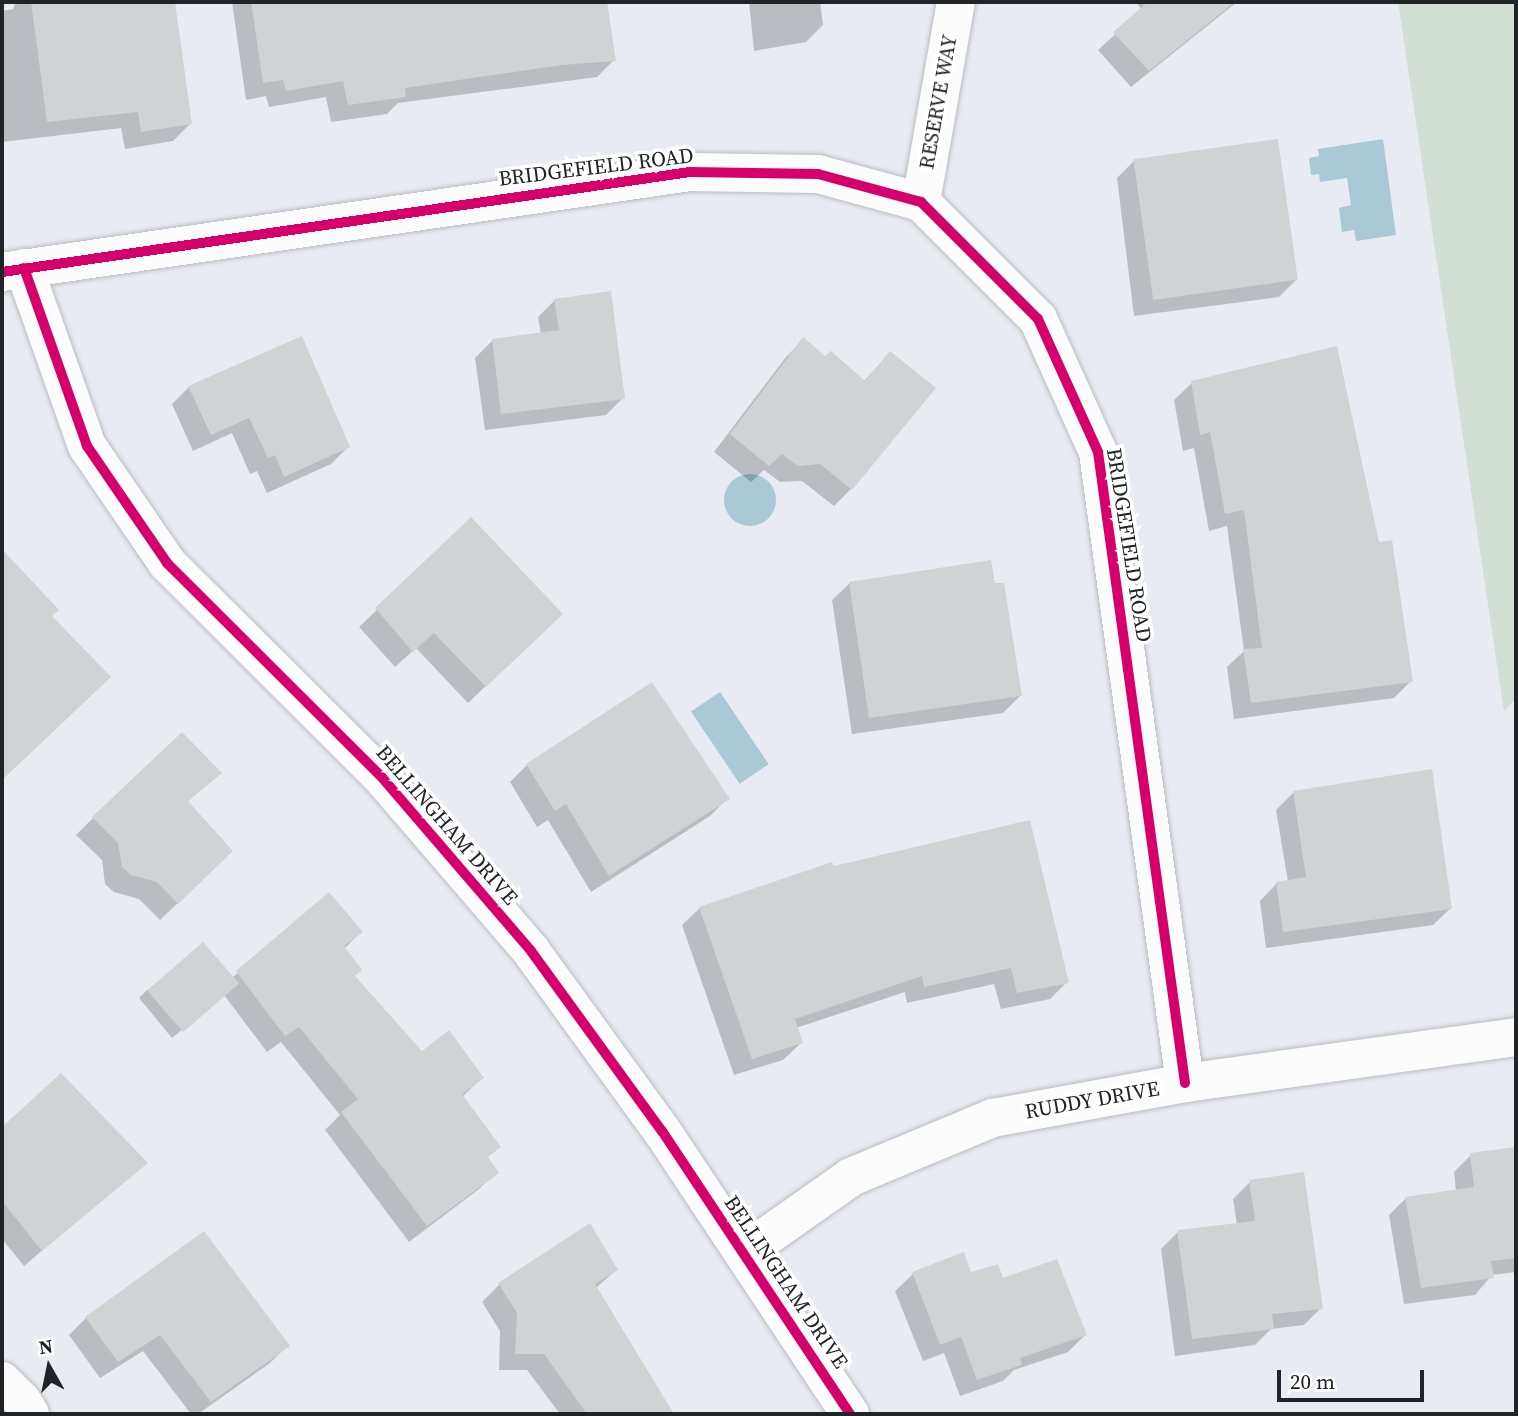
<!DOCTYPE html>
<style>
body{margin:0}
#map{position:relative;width:1518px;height:1416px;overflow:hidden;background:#e8ecf2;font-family:"Source Serif 4",serif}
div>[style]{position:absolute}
.green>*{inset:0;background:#d3dfd4}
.water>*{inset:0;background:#a8c9d5;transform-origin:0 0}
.round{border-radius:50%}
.shadow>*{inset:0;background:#0003}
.building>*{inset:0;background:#d1d2d3;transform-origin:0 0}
.roads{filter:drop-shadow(0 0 2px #b9bcc0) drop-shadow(0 0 2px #b9bcc0)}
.street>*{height:38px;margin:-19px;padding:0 19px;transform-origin:19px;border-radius:19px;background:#fcfcfd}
.cycleway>*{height:10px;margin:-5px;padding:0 5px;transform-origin:5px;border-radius:5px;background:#d6006c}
span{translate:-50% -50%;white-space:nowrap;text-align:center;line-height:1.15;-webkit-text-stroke:7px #fff;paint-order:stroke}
.street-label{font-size:21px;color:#212427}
.frame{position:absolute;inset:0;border:4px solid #212427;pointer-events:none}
.north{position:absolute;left:14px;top:1332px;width:70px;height:70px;-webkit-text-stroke:5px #fff;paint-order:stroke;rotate:351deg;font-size:19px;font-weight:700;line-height:28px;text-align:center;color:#212427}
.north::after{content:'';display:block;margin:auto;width:24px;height:32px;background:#212427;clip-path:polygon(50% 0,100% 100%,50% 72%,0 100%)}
.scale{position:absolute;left:1277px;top:1370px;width:147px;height:32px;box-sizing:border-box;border:4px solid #212427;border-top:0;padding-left:9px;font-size:21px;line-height:24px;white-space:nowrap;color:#212427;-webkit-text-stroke:5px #fff;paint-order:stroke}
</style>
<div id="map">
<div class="green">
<i style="clip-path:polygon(1398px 2px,1516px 2px,1516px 698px,1504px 712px)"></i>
</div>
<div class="water">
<i style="clip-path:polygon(1383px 139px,1396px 235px,1356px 241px,1354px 230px,1342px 232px,1339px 208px,1351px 205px,1347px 178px,1320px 182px,1319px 174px,1311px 175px,1309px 158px,1319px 156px,1318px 149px)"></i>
<i class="round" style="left:724px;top:474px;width:52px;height:52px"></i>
<i style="left:720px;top:692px;width:87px;height:35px;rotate:56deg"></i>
</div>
<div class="shadow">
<i style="clip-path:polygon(16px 2px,173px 2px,190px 124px,173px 141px,125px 149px,121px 128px,2px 142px,2px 11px,13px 9px)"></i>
<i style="clip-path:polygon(232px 2px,627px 2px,605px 4px,614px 60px,597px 77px,398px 103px,387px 114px,331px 122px,326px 97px,269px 107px,266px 96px,246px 100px)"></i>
<i style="clip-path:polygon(749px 2px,820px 2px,823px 25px,806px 42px,754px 51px)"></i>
<i style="clip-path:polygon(1136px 2px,1237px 2px,1131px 87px,1098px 50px,1142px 10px)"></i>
<i style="clip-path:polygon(1134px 161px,1296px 280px,1279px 297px,1134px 316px,1117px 178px)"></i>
<i style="clip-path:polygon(555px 300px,623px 398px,606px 415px,485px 430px,475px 358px,492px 341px,541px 334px,538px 317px)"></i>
<i style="clip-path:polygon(803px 340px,825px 359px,863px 382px,890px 353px,851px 489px,834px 506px,802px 481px,780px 482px,764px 470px,751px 482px,714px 452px,786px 357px)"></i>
<i style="clip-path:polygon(1192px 383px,1411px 681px,1394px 698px,1234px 719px,1227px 667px,1244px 651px,1227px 526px,1209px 531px,1194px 448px,1183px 451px,1174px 400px)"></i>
<i style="clip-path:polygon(189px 387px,348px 447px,331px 464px,267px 493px,257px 471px,250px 474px,232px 433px,193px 451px,172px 404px)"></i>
<i style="clip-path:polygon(471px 519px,543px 631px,468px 703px,416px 648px,395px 667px,359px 627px)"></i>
<i style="clip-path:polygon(21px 572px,92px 694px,2px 779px,2px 589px)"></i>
<i style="clip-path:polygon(850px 583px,1020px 696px,1003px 713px,852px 734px,832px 600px)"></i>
<i style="clip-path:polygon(527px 765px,727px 799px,710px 816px,591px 892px,548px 820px,537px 827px,510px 782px)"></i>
<i style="clip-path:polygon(219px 773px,187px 802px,214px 868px,160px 920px,139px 899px,114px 892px,105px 884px,102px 860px,76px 835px,93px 818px)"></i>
<i style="clip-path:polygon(1293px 793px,1451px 908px,1433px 925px,1266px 948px,1260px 901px,1277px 883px,1288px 882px,1276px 810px)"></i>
<i style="clip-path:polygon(832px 868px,1067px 982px,1050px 999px,1001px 1009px,994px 984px,907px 1003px,905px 992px,796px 1028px,801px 1043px,783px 1060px,734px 1075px,682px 925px,700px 908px)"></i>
<i style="clip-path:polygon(329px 895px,361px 932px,344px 949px,353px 977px,422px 1053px,482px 1078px,462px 1097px,487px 1158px,497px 1172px,479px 1189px,409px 1242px,325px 1130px,340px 1115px,281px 1042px,267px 1052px,224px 995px,172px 1038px,139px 998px,147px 990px,232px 978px)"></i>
<i style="clip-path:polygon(61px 1075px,145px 1163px,24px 1266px,2px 1239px,2px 1130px)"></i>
<i style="clip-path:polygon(1516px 1148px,1516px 1272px,1492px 1275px,1475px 1295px,1404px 1304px,1389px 1215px,1406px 1198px,1456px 1191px,1454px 1172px,1471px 1155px)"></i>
<i style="clip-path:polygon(1250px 1182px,1321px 1308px,1304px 1325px,1271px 1329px,1255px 1345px,1175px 1356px,1161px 1249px,1178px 1232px,1237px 1225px,1233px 1199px)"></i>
<i style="clip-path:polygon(963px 1254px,970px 1274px,1002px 1280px,1085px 1335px,1068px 1352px,1014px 1370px,1003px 1381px,960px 1396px,944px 1353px,923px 1361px,895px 1291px,913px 1274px)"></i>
<i style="clip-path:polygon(616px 1270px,596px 1288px,672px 1414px,560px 1414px,527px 1370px,499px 1370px,500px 1331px,482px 1302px,500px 1284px)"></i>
<i style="clip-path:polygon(86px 1318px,287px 1346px,270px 1363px,198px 1414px,191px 1414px,143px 1351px,100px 1378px,69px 1335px)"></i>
</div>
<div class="building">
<i style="clip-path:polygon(31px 2px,175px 2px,192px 124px,141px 132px,138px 112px,47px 122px)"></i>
<i style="clip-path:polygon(251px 2px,607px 2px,616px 61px,562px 65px,405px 88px,406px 97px,348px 105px,343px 81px,286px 91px,283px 80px,263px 83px)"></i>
<i style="clip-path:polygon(1148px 2px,1235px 2px,1149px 71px,1113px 32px)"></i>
<i style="left:1278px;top:139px;width:142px;height:146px;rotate:82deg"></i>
<i style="clip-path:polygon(611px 291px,625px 399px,501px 414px,492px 339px,559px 330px,554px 299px)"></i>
<i style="clip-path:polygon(302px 336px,350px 447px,284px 477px,275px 455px,268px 458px,249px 418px,211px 435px,188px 386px)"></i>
<i style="clip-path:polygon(803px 337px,825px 356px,831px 351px,865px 381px,890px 351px,936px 388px,852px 490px,820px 464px,798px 466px,782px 454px,769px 466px,730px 434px)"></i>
<i style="clip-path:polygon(1337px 346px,1379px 542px,1392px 540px,1413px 682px,1251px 703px,1243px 649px,1262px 648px,1244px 510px,1225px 514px,1210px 432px,1200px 435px,1191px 381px)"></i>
<i style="clip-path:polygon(471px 517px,563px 614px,486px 687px,434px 633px,413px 652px,375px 608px)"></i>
<i style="clip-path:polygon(2px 549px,59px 610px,52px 616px,111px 677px,2px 780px)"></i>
<i style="clip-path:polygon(991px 560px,995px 583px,1004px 583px,1022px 696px,869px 718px,849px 582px)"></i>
<i style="clip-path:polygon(652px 682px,730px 799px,609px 876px,566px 804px,555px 811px,526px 764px)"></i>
<i style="clip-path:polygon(182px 732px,222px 773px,188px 801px,233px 851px,178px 904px,157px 882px,131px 875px,122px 867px,118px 843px,92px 817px)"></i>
<i style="clip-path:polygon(1432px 769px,1452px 909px,1283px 932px,1276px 882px,1306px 877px,1293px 791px)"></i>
<i style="clip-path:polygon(1030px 820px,1069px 983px,1017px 993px,1011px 968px,924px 987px,922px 976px,795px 1019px,803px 1043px,752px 1059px,699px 907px,832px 862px,834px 866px)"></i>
<i style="clip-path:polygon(329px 892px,363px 932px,344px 946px,362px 970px,355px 976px,422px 1051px,449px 1030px,484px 1078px,462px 1094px,501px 1147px,488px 1157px,499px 1173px,427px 1226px,341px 1112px,358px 1099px,299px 1027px,285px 1036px,236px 971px)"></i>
<i style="left:203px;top:942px;width:55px;height:74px;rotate:49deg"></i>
<i style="clip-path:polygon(61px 1073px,148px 1163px,42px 1251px,2px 1201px,2px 1127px)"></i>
<i style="clip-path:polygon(1516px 1147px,1516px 1258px,1491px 1261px,1494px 1278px,1421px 1288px,1405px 1197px,1474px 1187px,1470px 1153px)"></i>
<i style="clip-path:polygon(1304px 1172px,1323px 1309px,1272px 1314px,1274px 1329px,1192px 1339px,1177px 1230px,1255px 1221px,1249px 1180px)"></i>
<i style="clip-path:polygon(590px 1223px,618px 1270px,595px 1284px,674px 1414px,587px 1414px,544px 1354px,515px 1354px,517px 1313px,498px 1283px)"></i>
<i style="clip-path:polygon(204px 1231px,290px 1346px,211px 1402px,160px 1335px,118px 1362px,85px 1317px)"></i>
<i style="clip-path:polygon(964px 1252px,971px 1272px,998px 1264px,1003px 1278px,1057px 1259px,1087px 1335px,1020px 1358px,1022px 1365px,977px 1380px,961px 1337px,940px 1345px,912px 1272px)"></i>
</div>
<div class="roads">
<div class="street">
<i style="left:921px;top:202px;width:203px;rotate:-80.1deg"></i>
<i style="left:24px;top:268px;width:189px;rotate:70.5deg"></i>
<i style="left:87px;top:446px;width:142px;rotate:55.6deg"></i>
<i style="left:167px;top:563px;width:299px;rotate:44.9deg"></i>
<i style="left:379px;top:774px;width:233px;rotate:49.3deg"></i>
<i style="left:531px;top:951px;width:223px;rotate:54deg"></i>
<i style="left:662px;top:1131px;width:340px;rotate:56.4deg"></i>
<i style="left:2px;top:272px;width:695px;rotate:-8.27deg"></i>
<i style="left:690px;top:172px;width:128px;rotate:0.9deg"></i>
<i style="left:818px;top:174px;width:107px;rotate:15.2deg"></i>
<i style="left:921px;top:202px;width:165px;rotate:45deg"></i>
<i style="left:1038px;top:319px;width:146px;rotate:65.7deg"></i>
<i style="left:1098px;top:452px;width:637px;rotate:82.15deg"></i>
<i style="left:743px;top:1253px;width:132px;rotate:-35.1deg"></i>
<i style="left:851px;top:1177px;width:154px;rotate:-22.6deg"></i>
<i style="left:993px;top:1118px;width:195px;rotate:-10.3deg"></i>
<i style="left:1185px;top:1083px;width:334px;rotate:-7.9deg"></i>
<i style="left:2px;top:1381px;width:28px;rotate:45deg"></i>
<i style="left:22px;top:1401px;width:15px;rotate:58deg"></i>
</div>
</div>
<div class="cycleway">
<i style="left:24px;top:268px;width:189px;rotate:70.5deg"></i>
<i style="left:87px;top:446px;width:142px;rotate:55.6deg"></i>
<i style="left:167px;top:563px;width:299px;rotate:44.9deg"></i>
<i style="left:379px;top:774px;width:233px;rotate:49.3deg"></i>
<i style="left:531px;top:951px;width:223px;rotate:54deg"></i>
<i style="left:662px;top:1131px;width:340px;rotate:56.4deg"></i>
<i style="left:2px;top:272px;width:695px;rotate:-8.27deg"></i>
<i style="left:690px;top:172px;width:128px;rotate:0.9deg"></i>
<i style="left:818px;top:174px;width:107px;rotate:15.2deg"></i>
<i style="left:921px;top:202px;width:165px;rotate:45deg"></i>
<i style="left:1038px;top:319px;width:146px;rotate:65.7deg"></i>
<i style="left:1098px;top:452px;width:637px;rotate:82.15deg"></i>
</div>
<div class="street-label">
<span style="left:938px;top:102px;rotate:-80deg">RESERVE WAY</span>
<span style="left:596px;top:167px;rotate:-7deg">BRIDGEFIELD ROAD</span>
<span style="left:1129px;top:545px;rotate:81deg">BRIDGEFIELD ROAD</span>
<span style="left:447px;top:825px;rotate:49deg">BELLINGHAM DRIVE</span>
<span style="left:1092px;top:1100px;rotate:-10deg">RUDDY DRIVE</span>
<span style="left:786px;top:1282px;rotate:56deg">BELLINGHAM DRIVE</span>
</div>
<div class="frame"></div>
<div class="north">N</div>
<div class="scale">20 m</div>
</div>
